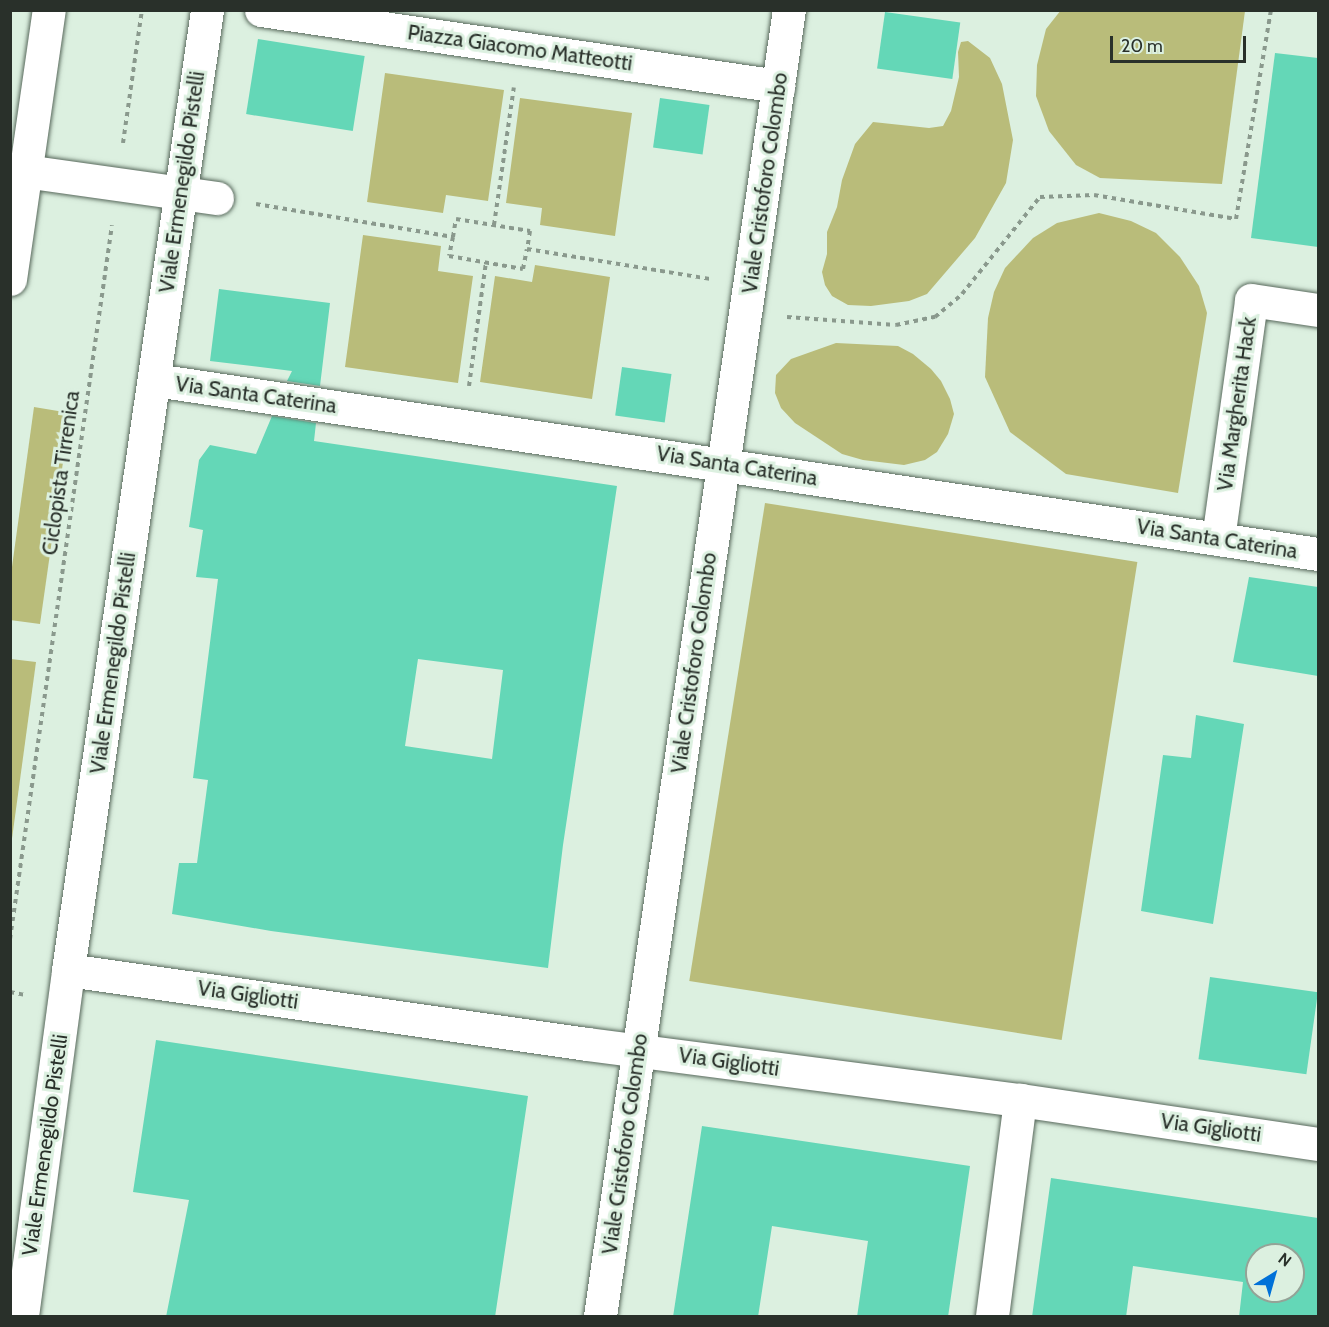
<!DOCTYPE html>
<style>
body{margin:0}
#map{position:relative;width:1329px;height:1327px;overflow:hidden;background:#dcf0e0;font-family:Cabin,sans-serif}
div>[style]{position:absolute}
.green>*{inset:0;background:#b9bc7a;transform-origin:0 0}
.building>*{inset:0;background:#64d7b7;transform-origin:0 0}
.path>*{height:4px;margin-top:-2px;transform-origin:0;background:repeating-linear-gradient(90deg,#8a998d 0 4.5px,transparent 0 9px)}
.roads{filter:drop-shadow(0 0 2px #58695c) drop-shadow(0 0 2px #58695c)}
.street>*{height:33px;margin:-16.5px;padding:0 16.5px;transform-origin:16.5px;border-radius:16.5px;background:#fff}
.secondary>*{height:33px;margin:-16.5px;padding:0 16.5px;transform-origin:16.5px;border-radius:16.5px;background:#fff}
span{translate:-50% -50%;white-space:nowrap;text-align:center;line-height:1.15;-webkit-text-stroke:6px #dcf0e0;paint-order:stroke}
.street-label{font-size:21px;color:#29302a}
.frame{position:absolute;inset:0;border:12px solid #29302a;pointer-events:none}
.north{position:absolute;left:1245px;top:1243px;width:60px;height:60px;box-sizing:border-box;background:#dcf0e0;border:2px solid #94a397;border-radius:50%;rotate:37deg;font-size:16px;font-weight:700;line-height:24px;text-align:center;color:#29302a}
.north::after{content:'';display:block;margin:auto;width:21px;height:27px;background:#0071d8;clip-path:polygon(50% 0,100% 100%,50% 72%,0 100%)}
.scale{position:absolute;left:1110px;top:36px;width:136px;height:27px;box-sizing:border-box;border:3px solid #29302a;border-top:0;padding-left:8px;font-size:18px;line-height:21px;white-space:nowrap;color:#29302a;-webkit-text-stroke:4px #dcf0e0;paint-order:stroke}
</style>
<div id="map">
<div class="green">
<i style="clip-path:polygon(1061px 10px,1245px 11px,1222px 184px,1100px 178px,1076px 165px,1049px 131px,1036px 96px,1037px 65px,1046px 29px)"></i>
<i style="clip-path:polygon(968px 41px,990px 58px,1002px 84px,1013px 140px,1006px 183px,975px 238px,927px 294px,909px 301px,871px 306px,848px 305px,832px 296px,825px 285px,822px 272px,827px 254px,827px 232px,837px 207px,842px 180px,855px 144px,873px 122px,929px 128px,943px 126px,951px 111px,959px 77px,958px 52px,961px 42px)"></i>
<i style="clip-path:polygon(385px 73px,504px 90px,488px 201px,446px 195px,443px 213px,367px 202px)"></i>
<i style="clip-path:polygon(520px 98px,632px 113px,615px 236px,540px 225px,542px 208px,506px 203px)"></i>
<i style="clip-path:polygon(1099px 213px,1131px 221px,1156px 233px,1180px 257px,1199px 286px,1207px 313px,1178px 493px,1066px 474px,1010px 432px,985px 377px,988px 318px,994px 292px,1005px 268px,1033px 238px,1057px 223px)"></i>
<i style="clip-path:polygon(363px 235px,441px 246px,438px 271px,473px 276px,458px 383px,345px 367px)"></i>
<i style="clip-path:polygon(535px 265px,610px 277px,592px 399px,480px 382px,495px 276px,532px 282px)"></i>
<i style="clip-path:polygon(836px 343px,898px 346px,913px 354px,931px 369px,941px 381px,950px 399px,954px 414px,948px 434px,937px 452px,925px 460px,904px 465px,863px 460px,842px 454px,795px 423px,781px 408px,775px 393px,776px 375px,791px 359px)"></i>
<i style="clip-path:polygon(34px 407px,70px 413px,40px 624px,10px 620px,11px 574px)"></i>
<i style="left:765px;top:503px;width:377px;height:484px;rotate:9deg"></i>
<i style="clip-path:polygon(11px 659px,36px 662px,11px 846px,10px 659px)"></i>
</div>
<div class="building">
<i style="left:885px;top:12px;width:76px;height:57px;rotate:8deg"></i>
<i style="left:258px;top:39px;width:108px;height:76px;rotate:9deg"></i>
<i style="clip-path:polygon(1275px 53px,1318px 58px,1318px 247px,1251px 238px)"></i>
<i style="left:660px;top:98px;width:50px;height:50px;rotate:8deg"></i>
<i style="clip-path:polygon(219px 289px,330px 303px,320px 386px,287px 381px,292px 371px,210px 361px)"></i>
<i style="left:622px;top:367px;width:50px;height:49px;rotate:8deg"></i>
<i style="clip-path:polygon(evenodd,272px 416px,316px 423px,314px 441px,617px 486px,563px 845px,548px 968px,271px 931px,172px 914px,179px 863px,197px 863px,208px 780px,193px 778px,218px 579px,196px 577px,203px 530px,189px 527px,199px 460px,210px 445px,256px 454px,272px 416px,418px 659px,503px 670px,492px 759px,405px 746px,418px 659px)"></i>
<i style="clip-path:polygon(1249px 577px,1318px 587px,1318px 676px,1233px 662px)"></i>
<i style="clip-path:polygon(1196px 715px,1244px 724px,1213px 924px,1141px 911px,1163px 755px,1191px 758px)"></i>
<i style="left:1210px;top:977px;width:109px;height:83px;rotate:8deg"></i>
<i style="clip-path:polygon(156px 1040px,528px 1096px,495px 1317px,166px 1317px,189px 1200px,133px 1192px)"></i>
<i style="clip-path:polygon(702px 1126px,970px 1166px,948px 1317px,857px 1317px,868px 1241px,772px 1226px,758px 1317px,673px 1317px)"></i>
<i style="clip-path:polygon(evenodd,1051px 1178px,1318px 1218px,1318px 1317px,1239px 1317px,1243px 1282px,1133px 1266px,1126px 1317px,1032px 1317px,1051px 1178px,1257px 1255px,1293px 1255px,1293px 1291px,1257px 1291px,1257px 1255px)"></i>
</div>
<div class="path">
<i style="left:123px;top:143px;width:134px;rotate:-81.9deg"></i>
<i style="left:256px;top:204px;width:200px;rotate:9.5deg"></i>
<i style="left:453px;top:237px;width:19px;rotate:102deg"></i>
<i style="left:449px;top:256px;width:75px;rotate:10deg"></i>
<i style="left:523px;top:269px;width:20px;rotate:-79deg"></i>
<i style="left:527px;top:249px;width:185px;rotate:9.3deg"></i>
<i style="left:494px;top:225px;width:139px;rotate:-81.8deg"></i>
<i style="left:453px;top:237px;width:18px;rotate:-81deg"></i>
<i style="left:456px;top:219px;width:75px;rotate:9.2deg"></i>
<i style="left:530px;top:231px;width:18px;rotate:99deg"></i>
<i style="left:787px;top:317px;width:109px;rotate:4.2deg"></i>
<i style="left:896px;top:325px;width:40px;rotate:-12deg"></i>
<i style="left:935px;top:317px;width:35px;rotate:-40deg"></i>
<i style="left:962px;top:294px;width:124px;rotate:-51.2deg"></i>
<i style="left:1040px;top:197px;width:54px;rotate:-2.1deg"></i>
<i style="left:1094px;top:195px;width:144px;rotate:9.6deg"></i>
<i style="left:1236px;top:219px;width:212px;rotate:-80.5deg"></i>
<i style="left:469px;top:386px;width:125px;rotate:-82.2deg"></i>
<i style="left:10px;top:939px;width:721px;rotate:-81.87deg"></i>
<i style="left:10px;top:992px;width:15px;rotate:11deg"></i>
</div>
<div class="roads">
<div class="street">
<i style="left:261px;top:10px;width:523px;rotate:8.36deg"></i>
<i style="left:10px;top:169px;width:209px;rotate:8deg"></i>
<i style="left:10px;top:279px;width:272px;rotate:-81.8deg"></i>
<i style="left:155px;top:380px;width:1176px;rotate:8.51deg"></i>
<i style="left:1218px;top:539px;width:241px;rotate:-82.1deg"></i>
<i style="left:1251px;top:300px;width:68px;rotate:8.5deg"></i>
<i style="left:68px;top:970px;width:524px;rotate:8.11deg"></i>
<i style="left:587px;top:1044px;width:437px;rotate:7.4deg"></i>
<i style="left:1020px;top:1100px;width:301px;rotate:8.4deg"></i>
<i style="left:22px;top:1316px;width:349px;rotate:-82.4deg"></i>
<i style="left:68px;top:970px;width:970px;rotate:-81.76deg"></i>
<i style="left:992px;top:1316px;width:218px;rotate:-82.6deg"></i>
</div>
<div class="secondary">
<i style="left:600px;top:1316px;width:1320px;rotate:-81.77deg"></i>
</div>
</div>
<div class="street-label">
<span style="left:520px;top:48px;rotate:8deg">Piazza Giacomo Matteotti</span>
<span style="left:182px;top:182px;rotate:-82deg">Viale Ermenegildo Pistelli</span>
<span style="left:765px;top:183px;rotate:-82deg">Viale Cristoforo Colombo</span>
<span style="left:256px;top:395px;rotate:8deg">Via Santa Caterina</span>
<span style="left:1237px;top:404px;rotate:-82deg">Via Margherita Hack</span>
<span style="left:737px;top:466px;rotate:9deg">Via Santa Caterina</span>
<span style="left:61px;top:473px;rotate:-82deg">Ciclopista Tirrenica</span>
<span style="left:1217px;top:539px;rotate:9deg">Via Santa Caterina</span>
<span style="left:113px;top:663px;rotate:-82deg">Viale Ermenegildo Pistelli</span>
<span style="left:694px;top:663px;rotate:-82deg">Viale Cristoforo Colombo</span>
<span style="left:248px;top:995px;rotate:8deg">Via Gigliotti</span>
<span style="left:729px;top:1062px;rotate:8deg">Via Gigliotti</span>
<span style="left:1211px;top:1128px;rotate:8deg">Via Gigliotti</span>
<span style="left:625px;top:1144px;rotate:-82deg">Viale Cristoforo Colombo</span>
<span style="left:45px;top:1145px;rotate:-82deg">Viale Ermenegildo Pistelli</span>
</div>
<div class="frame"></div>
<div class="north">N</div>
<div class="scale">20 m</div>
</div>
